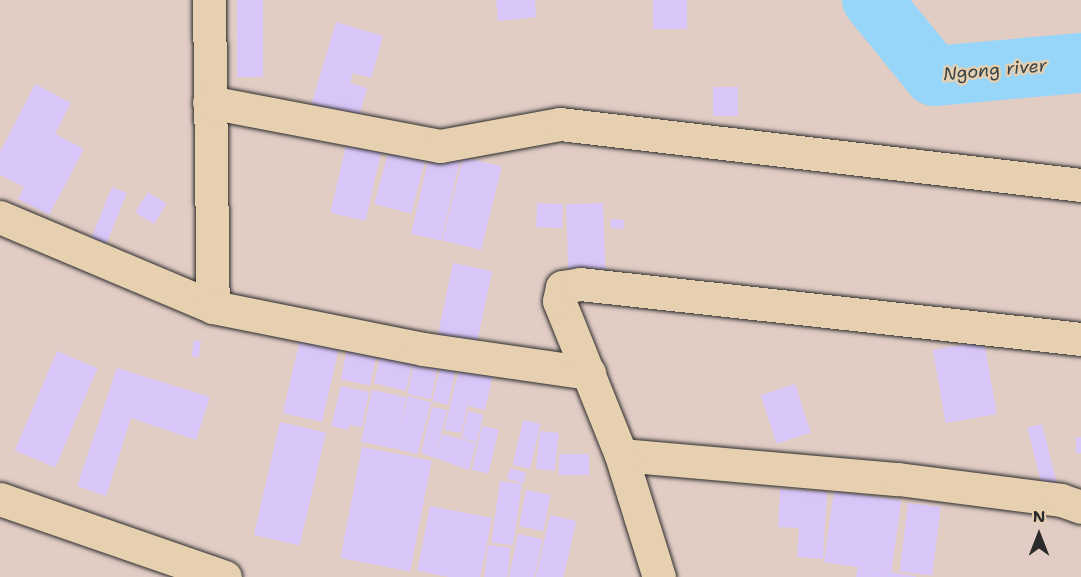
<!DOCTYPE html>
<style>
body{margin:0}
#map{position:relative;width:1081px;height:577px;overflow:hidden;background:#e2cdc5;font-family:"Shantell Sans",sans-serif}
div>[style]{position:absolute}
.river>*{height:60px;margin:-30px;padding:0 30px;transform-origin:30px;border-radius:30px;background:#98d6f9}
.building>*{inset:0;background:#d9c6f8;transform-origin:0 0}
.roads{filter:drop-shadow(0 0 2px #2b2b2b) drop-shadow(0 0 2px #2b2b2b)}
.street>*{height:33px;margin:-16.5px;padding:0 16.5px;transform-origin:16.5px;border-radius:16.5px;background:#e6d0af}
span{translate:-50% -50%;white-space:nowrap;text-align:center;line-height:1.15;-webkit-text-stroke:4.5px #e6d0af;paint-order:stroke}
.water-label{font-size:18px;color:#3b454a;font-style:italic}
.north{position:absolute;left:1009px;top:505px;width:60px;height:60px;-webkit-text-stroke:4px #e6d0af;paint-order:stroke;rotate:0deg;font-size:16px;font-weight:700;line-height:24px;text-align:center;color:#2b2b2b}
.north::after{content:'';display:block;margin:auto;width:21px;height:27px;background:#2b2b2b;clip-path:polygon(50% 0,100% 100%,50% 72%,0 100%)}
</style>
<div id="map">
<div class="river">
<i style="left:872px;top:0;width:98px;rotate:50.8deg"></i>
<i style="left:934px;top:76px;width:148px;rotate:-5.1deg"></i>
</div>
<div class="building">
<i style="left:237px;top:0;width:26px;height:77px"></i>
<i style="clip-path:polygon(496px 0,535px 0,536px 17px,498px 21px)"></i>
<i style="left:653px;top:0;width:34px;height:29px"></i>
<i style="clip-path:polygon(336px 22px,383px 36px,371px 78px,353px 73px,350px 83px,367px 88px,357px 123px,310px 109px)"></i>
<i style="clip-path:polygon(35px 84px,71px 103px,55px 134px,84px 149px,49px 215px,18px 199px,24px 187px,0 175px,0 152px)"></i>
<i style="left:713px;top:87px;width:25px;height:29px"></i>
<i style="left:349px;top:132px;width:36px;height:83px;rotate:13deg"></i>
<i style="left:391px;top:142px;width:38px;height:64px;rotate:15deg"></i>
<i style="left:430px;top:152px;width:31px;height:84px;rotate:13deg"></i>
<i style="left:463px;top:157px;width:40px;height:86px;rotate:14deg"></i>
<i style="left:112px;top:187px;width:16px;height:57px;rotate:22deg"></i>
<i style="left:148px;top:192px;width:22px;height:24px;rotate:32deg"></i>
<i style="left:537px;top:203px;width:26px;height:24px;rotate:2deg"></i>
<i style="left:603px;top:203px;width:73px;height:37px;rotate:88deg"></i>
<i style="left:611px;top:219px;width:13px;height:9px;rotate:4deg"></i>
<i style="left:453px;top:263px;width:40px;height:76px;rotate:12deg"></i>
<i style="left:300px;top:339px;width:40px;height:76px;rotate:13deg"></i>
<i style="left:194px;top:340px;width:7px;height:17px;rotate:8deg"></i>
<i style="left:349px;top:340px;width:30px;height:40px;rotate:12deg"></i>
<i style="left:984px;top:341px;width:74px;height:52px;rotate:80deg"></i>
<i style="left:382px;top:350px;width:33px;height:34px;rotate:14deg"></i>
<i style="left:57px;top:351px;width:44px;height:108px;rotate:23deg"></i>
<i style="clip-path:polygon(458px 358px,448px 405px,432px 401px,441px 365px)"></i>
<i style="clip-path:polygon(461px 361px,493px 374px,485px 410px,468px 406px,473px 384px,461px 433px,444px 430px)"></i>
<i style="left:414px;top:363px;width:24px;height:32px;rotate:12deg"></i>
<i style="clip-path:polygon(117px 368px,210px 397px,196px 440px,131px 418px,106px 496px,77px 486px)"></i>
<i style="left:795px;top:384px;width:51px;height:36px;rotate:72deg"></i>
<i style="clip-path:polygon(341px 386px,369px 392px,362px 427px,349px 425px,348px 430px,331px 426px)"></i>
<i style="left:372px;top:390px;width:35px;height:53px;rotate:12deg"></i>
<i style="left:408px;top:396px;width:24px;height:54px;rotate:15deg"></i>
<i style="clip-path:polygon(432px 407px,447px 410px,436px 454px,442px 434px,476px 443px,469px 470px,421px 453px)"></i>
<i style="left:468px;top:411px;width:16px;height:28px;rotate:14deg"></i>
<i style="left:523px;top:420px;width:18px;height:46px;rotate:13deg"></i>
<i style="left:280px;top:422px;width:47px;height:116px;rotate:13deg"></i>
<i style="left:1042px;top:424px;width:78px;height:15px;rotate:76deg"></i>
<i style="left:482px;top:426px;width:17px;height:45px;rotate:13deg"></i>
<i style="left:540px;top:431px;width:19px;height:38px;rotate:6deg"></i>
<i style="left:1076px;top:437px;width:5px;height:16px"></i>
<i style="left:362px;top:447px;width:71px;height:113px;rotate:11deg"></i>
<i style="left:589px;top:454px;width:21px;height:30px;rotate:90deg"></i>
<i style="left:510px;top:468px;width:17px;height:11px;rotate:17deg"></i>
<i style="left:500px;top:481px;width:22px;height:62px;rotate:8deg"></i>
<i style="clip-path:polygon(780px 489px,827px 492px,823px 559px,797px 557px,799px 528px,778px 527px)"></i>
<i style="left:526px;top:490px;width:25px;height:37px;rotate:11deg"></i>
<i style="left:834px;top:491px;width:68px;height:72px;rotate:8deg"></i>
<i style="left:908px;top:503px;width:33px;height:69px;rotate:7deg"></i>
<i style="left:430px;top:506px;width:63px;height:66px;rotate:11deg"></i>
<i style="left:550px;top:515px;width:27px;height:64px;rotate:13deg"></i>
<i style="left:518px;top:534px;width:25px;height:44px;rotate:12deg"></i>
<i style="left:488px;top:545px;width:23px;height:32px;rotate:7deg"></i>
<i style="clip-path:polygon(858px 567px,916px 576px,916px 577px,856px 577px)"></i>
</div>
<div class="roads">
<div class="street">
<i style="left:209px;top:0;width:307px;rotate:89.3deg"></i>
<i style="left:209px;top:102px;width:235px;rotate:10.8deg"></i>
<i style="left:440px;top:146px;width:122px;rotate:-10.4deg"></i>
<i style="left:560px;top:124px;width:525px;rotate:6.68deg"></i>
<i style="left:0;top:217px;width:231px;rotate:22.9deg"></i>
<i style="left:213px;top:307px;width:214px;rotate:11.3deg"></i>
<i style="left:423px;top:349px;width:168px;rotate:8.2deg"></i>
<i style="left:621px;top:455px;width:278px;rotate:5deg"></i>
<i style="left:898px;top:479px;width:164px;rotate:7.3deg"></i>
<i style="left:1061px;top:500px;width:21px;rotate:19deg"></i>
<i style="left:0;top:499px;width:238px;rotate:19.1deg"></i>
<i style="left:659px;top:577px;width:128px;rotate:-107.3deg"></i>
<i style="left:621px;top:455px;width:166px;rotate:-111.9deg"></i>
<i style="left:559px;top:301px;width:14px;rotate:-78deg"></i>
<i style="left:562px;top:287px;width:18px;rotate:-9deg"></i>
<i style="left:580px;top:284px;width:504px;rotate:6.26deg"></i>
</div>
</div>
<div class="water-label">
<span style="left:995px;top:70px;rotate:-5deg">Ngong river</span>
</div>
<div class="north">N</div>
</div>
